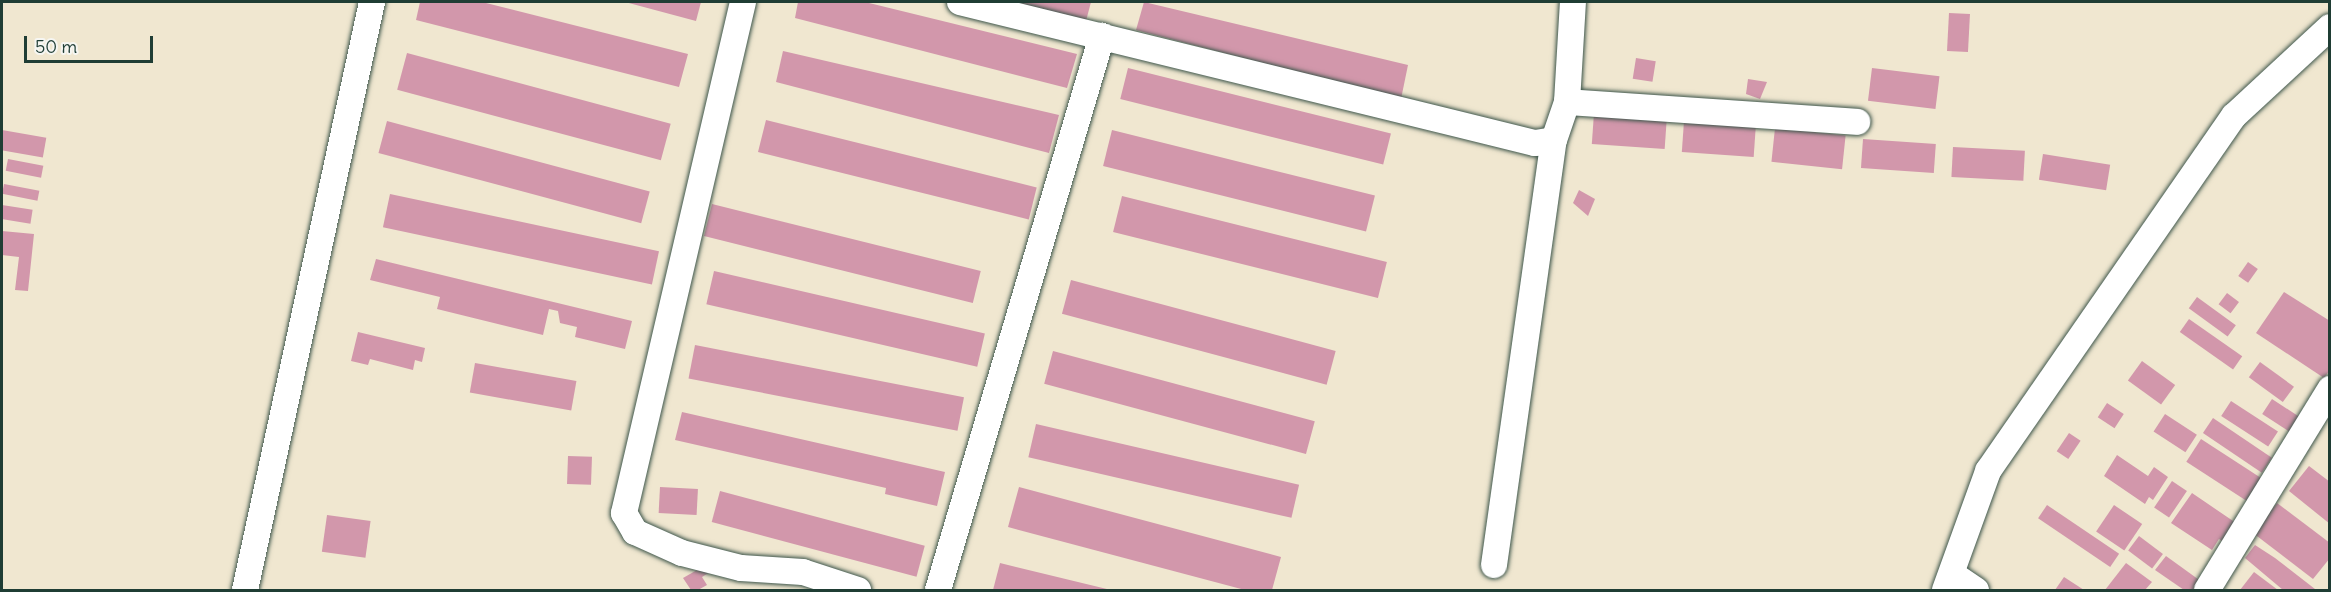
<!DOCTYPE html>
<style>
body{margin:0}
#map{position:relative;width:2331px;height:592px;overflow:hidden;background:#f0e7d0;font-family:Delius,sans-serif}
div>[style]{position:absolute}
.building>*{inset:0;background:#d297ab;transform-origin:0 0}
.roads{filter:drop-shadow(0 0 2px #3e564b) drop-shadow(0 0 2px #3e564b)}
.minor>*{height:26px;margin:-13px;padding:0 13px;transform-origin:13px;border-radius:13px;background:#fff}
span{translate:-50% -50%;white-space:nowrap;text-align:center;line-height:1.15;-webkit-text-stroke:6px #f6f6f2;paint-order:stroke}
.frame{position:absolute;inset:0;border:3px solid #1f3d34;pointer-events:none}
.scale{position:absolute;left:24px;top:36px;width:129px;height:27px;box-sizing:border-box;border:3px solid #1f3d34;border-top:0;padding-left:8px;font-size:18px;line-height:21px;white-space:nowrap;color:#1f3d34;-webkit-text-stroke:4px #f6f6f2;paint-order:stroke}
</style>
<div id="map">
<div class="building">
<i style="clip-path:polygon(420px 2px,482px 2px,688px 54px,679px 87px,416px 20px)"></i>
<i style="clip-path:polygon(625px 2px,701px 2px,696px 21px)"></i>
<i style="clip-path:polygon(798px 2px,865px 2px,1077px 54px,1067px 88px,795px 18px)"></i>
<i style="clip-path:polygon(1015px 2px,1091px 2px,1086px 21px)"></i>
<i style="clip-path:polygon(1144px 2px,1408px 65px,1401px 99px,1136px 30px)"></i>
<i style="left:1949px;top:13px;width:21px;height:38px;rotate:3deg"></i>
<i style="clip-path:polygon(783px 51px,1059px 115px,1049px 153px,776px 82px)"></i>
<i style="left:407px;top:53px;width:273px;height:38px;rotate:15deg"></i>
<i style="left:1636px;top:58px;width:20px;height:21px;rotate:9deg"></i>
<i style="left:1128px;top:68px;width:271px;height:32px;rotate:14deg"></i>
<i style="left:1872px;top:68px;width:68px;height:33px;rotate:7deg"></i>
<i style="clip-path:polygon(1748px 79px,1767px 82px,1760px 99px,1746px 94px)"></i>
<i style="left:1594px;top:113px;width:73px;height:31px;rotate:4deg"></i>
<i style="left:766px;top:120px;width:279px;height:33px;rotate:14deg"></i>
<i style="left:387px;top:121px;width:272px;height:33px;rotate:15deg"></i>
<i style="left:1684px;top:121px;width:72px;height:31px;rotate:4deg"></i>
<i style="left:1775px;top:128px;width:71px;height:34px;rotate:6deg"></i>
<i style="left:2px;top:130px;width:45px;height:20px;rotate:10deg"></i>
<i style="left:1112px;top:130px;width:271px;height:37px;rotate:14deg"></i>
<i style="left:1863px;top:139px;width:73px;height:29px;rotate:4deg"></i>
<i style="left:1953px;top:147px;width:72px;height:30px;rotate:3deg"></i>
<i style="left:2043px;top:154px;width:68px;height:26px;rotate:9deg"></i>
<i style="left:8px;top:159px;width:36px;height:12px;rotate:11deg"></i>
<i style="left:4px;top:184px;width:36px;height:10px;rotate:11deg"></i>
<i style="clip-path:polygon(1579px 190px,1595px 199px,1588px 216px,1573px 203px)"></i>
<i style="left:390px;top:194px;width:275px;height:34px;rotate:12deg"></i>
<i style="left:1122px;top:196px;width:273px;height:37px;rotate:14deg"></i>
<i style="left:712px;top:204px;width:277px;height:33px;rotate:14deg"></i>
<i style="left:2px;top:205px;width:31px;height:14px;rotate:9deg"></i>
<i style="clip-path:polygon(2px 231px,34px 234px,28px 291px,15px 290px,19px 257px,2px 255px)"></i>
<i style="clip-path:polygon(376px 259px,632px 321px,625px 349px,575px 337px,577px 327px,560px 323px,558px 311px,549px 309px,543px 335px,437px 309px,440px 297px,370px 280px)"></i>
<i style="left:2248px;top:262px;width:12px;height:17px;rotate:35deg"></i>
<i style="left:714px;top:271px;width:278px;height:34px;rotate:13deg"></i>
<i style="left:1071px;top:280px;width:274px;height:35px;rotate:15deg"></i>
<i style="clip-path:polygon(2284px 292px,2330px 321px,2330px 370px,2324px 378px,2256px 333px)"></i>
<i style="left:2227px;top:293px;width:15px;height:14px;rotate:37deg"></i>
<i style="left:2197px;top:297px;width:48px;height:14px;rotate:36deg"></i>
<i style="left:2189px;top:319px;width:65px;height:16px;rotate:35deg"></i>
<i style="clip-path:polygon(358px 332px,425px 348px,422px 362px,415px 360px,413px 370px,370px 359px,368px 365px,351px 361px)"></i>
<i style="left:695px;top:345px;width:274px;height:34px;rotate:11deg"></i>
<i style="left:1053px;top:351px;width:271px;height:34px;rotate:15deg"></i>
<i style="left:2142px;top:361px;width:41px;height:24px;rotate:36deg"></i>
<i style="left:2260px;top:362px;width:42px;height:19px;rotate:36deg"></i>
<i style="left:475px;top:363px;width:103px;height:30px;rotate:10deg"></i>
<i style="left:2272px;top:399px;width:37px;height:18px;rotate:33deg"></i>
<i style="left:2231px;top:401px;width:56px;height:18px;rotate:33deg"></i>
<i style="left:2107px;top:403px;width:20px;height:17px;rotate:33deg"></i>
<i style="clip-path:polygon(682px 412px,945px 472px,937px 506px,885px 494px,886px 488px,675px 440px)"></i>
<i style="left:2165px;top:414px;width:38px;height:21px;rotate:33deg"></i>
<i style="left:2213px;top:418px;width:71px;height:18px;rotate:34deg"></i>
<i style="left:1036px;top:424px;width:270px;height:34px;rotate:13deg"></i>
<i style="left:2069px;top:433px;width:14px;height:22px;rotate:34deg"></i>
<i style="left:2201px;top:439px;width:73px;height:27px;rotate:33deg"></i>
<i style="clip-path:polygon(2117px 455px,2148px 476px,2154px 467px,2168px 477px,2153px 500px,2149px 497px,2145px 504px,2104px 476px)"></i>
<i style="left:568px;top:456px;width:24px;height:28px;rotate:2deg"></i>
<i style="clip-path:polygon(2309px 466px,2330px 482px,2330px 524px,2289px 491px)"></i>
<i style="left:2172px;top:481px;width:18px;height:32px;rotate:34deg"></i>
<i style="left:660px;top:487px;width:38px;height:26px;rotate:3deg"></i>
<i style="clip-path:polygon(1019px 487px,1281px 557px,1272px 590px,1245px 590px,1008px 527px)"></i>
<i style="left:720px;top:491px;width:212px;height:32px;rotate:15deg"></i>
<i style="clip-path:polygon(2192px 493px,2236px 523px,2226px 544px,2219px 539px,2212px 550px,2171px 523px)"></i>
<i style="clip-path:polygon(2277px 503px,2330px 543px,2330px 558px,2313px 579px,2253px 533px)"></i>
<i style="left:2047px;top:505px;width:87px;height:16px;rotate:34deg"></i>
<i style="left:2114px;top:505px;width:34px;height:32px;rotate:34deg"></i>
<i style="left:327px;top:515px;width:44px;height:37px;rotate:8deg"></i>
<i style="left:2139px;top:536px;width:30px;height:18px;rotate:37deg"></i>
<i style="clip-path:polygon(2255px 545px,2275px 558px,2315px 589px,2283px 590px,2245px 558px)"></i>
<i style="clip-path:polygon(2166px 556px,2202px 582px,2196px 590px,2184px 590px,2155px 570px)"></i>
<i style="clip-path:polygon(1000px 563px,1111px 590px,993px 590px)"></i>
<i style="clip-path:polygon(2126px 563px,2152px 582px,2145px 590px,2105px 590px)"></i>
<i style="clip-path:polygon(694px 565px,710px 572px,702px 577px,707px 585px,698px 590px,691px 590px,683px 578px,697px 570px)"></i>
<i style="clip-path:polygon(2254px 572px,2278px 590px,2240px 590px)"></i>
<i style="clip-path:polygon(2064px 577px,2084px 590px,2055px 590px)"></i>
</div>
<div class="roads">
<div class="minor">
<i style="left:743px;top:2px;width:525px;rotate:103.11deg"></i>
<i style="left:624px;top:513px;width:22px;rotate:60deg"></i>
<i style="left:635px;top:532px;width:51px;rotate:24.1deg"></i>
<i style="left:682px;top:553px;width:61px;rotate:14.3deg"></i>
<i style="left:741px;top:568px;width:62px;rotate:3.7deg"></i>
<i style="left:803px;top:572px;width:58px;rotate:18.1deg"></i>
<i style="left:960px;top:2px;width:592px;rotate:13.78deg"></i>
<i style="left:1535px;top:143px;width:19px;rotate:-9deg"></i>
<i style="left:1554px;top:140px;width:40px;rotate:-71.1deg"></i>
<i style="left:1567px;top:102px;width:100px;rotate:-86.6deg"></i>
<i style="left:1567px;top:102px;width:291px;rotate:3.9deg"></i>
<i style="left:1494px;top:565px;width:429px;rotate:-82deg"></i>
<i style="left:1952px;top:574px;width:29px;rotate:34deg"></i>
<i style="left:245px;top:590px;width:602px;rotate:-77.81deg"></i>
<i style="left:938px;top:590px;width:578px;rotate:-73.51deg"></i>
<i style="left:1945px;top:590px;width:127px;rotate:-70.1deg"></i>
<i style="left:1988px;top:471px;width:432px;rotate:-55.3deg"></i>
<i style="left:2234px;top:116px;width:131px;rotate:-42.8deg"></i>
<i style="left:2207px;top:590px;width:236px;rotate:-58.5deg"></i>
</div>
</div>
<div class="frame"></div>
<div class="scale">50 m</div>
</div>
